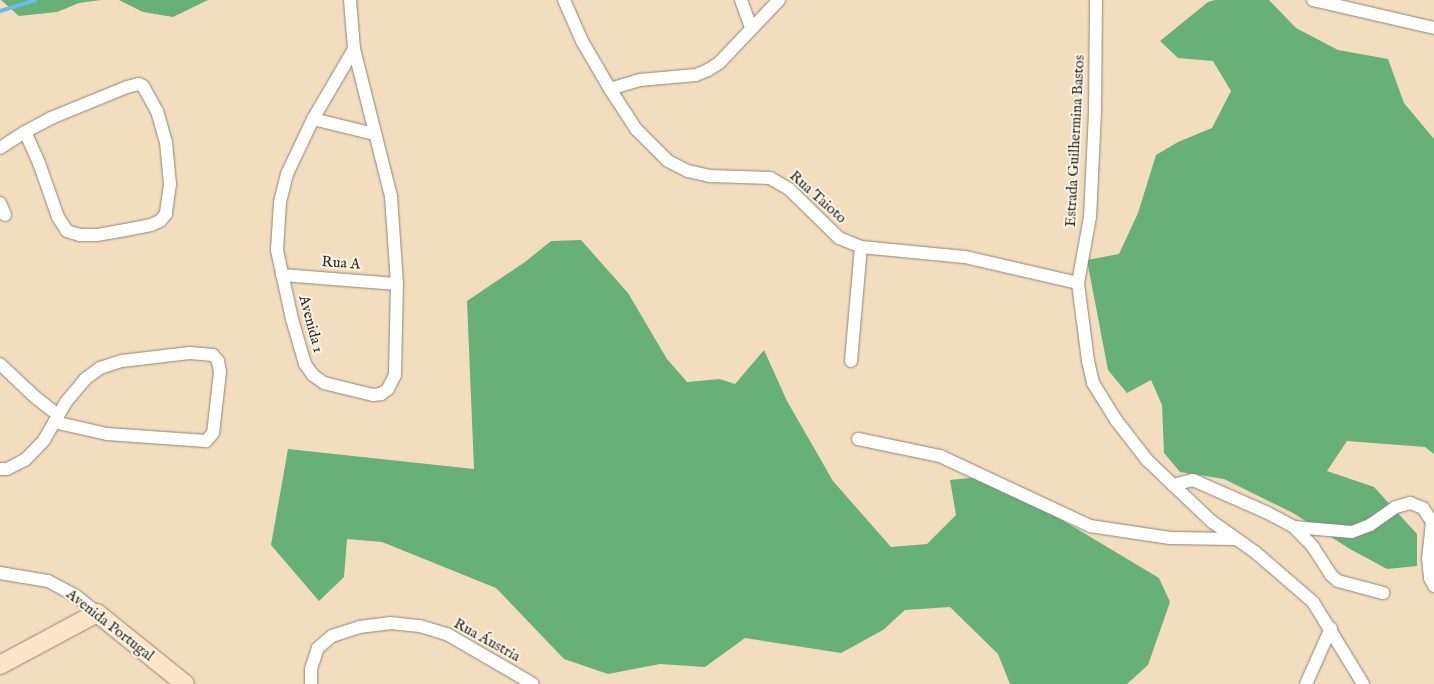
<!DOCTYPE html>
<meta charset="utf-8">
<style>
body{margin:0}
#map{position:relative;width:1434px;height:684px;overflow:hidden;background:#f3ddbf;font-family:"IM FELL English",serif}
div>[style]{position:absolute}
.forest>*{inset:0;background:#67b078}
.stream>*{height:4px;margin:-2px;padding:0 2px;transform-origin:2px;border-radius:2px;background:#6ebbe8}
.roads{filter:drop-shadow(0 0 1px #8f8475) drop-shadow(0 0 1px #8f8475)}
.street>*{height:12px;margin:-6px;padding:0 6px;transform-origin:6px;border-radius:6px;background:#fff}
.secondary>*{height:18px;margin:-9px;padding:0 9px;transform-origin:9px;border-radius:9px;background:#fee4c6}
span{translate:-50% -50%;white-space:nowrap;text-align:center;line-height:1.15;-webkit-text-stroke:4px #fcf5e5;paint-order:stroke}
.street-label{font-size:15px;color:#2b2b2b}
</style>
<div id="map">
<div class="forest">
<i style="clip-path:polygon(1px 0,101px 0,79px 3px,57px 12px,19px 16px)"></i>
<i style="clip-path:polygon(119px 0,208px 0,173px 17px,143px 12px)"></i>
<i style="clip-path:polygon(1215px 0,1269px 0,1296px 28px,1338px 50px,1388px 59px,1404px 103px,1434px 139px,1434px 454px,1425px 447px,1347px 441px,1327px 471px,1374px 487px,1417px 534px,1417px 566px,1387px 569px,1350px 549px,1293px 513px,1224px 479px,1180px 472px,1164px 453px,1162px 405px,1151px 380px,1127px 393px,1108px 370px,1087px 260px,1119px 254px,1138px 213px,1156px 155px,1178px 142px,1212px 128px,1231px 91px,1213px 61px,1178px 58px,1160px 41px,1208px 2px)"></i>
<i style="clip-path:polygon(581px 240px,628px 293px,667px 359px,687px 382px,720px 379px,735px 384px,764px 350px,787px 401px,833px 481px,891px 547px,927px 544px,956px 515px,950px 480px,981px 477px,1047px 511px,1159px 578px,1170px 602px,1148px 665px,1127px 684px,1010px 684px,998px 654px,950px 607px,905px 610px,883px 630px,841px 653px,745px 638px,705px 667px,660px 664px,608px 674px,564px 659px,496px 588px,382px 542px,347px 539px,344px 577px,319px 601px,271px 545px,288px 449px,474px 469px,467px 301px,525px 262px,551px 241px)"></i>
</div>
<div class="stream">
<i style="left:0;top:11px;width:37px;rotate:-17deg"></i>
</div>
<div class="roads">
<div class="street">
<i style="left:350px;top:0;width:49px;rotate:85.3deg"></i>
<i style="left:354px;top:49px;width:152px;rotate:75.9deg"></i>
<i style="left:391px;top:196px;width:88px;rotate:86.1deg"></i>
<i style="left:397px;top:284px;width:91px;rotate:91.3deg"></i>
<i style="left:395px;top:375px;width:16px;rotate:117deg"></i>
<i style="left:388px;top:389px;width:9px;rotate:144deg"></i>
<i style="left:381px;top:394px;width:8px;rotate:173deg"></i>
<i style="left:373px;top:395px;width:50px;rotate:-166.2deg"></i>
<i style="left:324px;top:383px;width:14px;rotate:-144deg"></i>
<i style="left:313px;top:375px;width:14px;rotate:-126deg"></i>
<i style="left:305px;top:364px;width:47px;rotate:-106.1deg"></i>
<i style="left:292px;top:319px;width:71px;rotate:-102.3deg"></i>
<i style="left:277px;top:250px;width:48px;rotate:-86.4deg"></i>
<i style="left:280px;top:202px;width:29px;rotate:-76deg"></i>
<i style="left:287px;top:174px;width:61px;rotate:-64.7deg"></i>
<i style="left:313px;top:119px;width:81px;rotate:-59.6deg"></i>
<i style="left:564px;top:0;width:45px;rotate:66.3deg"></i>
<i style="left:582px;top:41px;width:56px;rotate:59.7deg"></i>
<i style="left:610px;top:89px;width:48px;rotate:57deg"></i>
<i style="left:636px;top:129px;width:45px;rotate:45deg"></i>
<i style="left:668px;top:161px;width:22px;rotate:27deg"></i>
<i style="left:688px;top:171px;width:23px;rotate:13deg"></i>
<i style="left:710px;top:176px;width:60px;rotate:1.9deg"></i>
<i style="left:770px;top:178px;width:22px;rotate:30deg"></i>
<i style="left:789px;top:189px;width:70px;rotate:44.4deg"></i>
<i style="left:839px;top:238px;width:24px;rotate:22deg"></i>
<i style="left:861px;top:247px;width:104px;rotate:5.5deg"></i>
<i style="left:965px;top:257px;width:116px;rotate:13deg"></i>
<i style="left:741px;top:0;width:30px;rotate:70deg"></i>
<i style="left:1096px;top:0;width:112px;rotate:90.5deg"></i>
<i style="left:1095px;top:112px;width:105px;rotate:92.7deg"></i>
<i style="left:1090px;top:217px;width:67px;rotate:100.3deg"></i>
<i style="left:1078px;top:283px;width:79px;rotate:82.7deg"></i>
<i style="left:1088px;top:361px;width:23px;rotate:77deg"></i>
<i style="left:1093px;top:383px;width:44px;rotate:58.1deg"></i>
<i style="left:1116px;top:420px;width:51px;rotate:52.2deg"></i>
<i style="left:1147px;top:460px;width:88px;rotate:43.6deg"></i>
<i style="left:1211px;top:521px;width:54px;rotate:35.2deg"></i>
<i style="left:1255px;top:552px;width:77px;rotate:40.8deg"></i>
<i style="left:1313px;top:602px;width:96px;rotate:58.6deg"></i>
<i style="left:1313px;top:0;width:124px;rotate:13deg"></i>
<i style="left:610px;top:89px;width:31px;rotate:-17deg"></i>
<i style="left:640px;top:80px;width:56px;rotate:-5.1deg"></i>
<i style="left:696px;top:75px;width:13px;rotate:-23deg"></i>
<i style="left:708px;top:70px;width:13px;rotate:-32deg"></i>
<i style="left:719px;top:63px;width:87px;rotate:-46.4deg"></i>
<i style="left:313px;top:119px;width:63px;rotate:13.8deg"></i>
<i style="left:0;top:148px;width:30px;rotate:-33deg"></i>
<i style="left:25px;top:132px;width:30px;rotate:-28deg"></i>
<i style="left:51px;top:118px;width:82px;rotate:-22.2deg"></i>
<i style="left:127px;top:87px;width:12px;rotate:-14deg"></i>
<i style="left:139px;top:84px;width:4px;rotate:27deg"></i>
<i style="left:143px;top:86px;width:29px;rotate:61deg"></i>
<i style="left:157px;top:111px;width:32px;rotate:74deg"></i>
<i style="left:166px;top:142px;width:42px;rotate:84.6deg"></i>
<i style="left:170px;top:184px;width:30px;rotate:98deg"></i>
<i style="left:166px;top:214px;width:9px;rotate:131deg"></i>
<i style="left:160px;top:221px;width:10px;rotate:156deg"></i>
<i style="left:151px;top:225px;width:20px;rotate:169deg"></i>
<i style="left:131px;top:229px;width:35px;rotate:170deg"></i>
<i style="left:97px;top:235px;width:17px;rotate:180deg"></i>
<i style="left:80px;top:235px;width:14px;rotate:-163deg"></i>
<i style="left:67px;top:231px;width:17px;rotate:-123deg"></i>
<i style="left:58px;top:217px;width:57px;rotate:-109.4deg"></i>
<i style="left:39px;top:163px;width:34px;rotate:-114deg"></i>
<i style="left:0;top:203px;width:13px;rotate:67deg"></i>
<i style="left:282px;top:275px;width:115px;rotate:4.5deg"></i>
<i style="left:851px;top:361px;width:114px;rotate:-85deg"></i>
<i style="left:0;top:364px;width:48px;rotate:43.3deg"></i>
<i style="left:35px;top:397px;width:29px;rotate:38deg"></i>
<i style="left:858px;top:439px;width:84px;rotate:11.7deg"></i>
<i style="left:940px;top:456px;width:166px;rotate:25deg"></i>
<i style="left:1090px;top:526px;width:81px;rotate:8.5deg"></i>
<i style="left:1170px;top:538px;width:64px;rotate:0.9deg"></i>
<i style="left:0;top:469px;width:7px"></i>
<i style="left:7px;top:469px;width:20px;rotate:-27deg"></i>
<i style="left:25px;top:460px;width:28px;rotate:-46deg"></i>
<i style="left:44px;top:440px;width:44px;rotate:-59.9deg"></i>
<i style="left:66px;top:402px;width:30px;rotate:-50deg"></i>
<i style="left:85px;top:379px;width:19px;rotate:-36deg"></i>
<i style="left:100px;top:368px;width:23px;rotate:-18deg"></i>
<i style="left:122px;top:361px;width:68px;rotate:-6.7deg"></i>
<i style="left:190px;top:353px;width:23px;rotate:5deg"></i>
<i style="left:213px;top:355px;width:8px;rotate:50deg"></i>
<i style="left:218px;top:361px;width:11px;rotate:80deg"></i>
<i style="left:220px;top:372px;width:61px;rotate:96.5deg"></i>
<i style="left:213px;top:433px;width:11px;rotate:131deg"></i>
<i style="left:206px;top:441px;width:99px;rotate:-176deg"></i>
<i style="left:107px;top:434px;width:54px;rotate:-167.2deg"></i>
<i style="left:1173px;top:485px;width:21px;rotate:-14deg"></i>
<i style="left:1193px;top:480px;width:80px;rotate:23.7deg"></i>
<i style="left:1266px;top:512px;width:32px;rotate:28deg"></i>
<i style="left:1294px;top:527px;width:28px;rotate:46deg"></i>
<i style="left:1313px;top:547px;width:33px;rotate:57deg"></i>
<i style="left:1331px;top:575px;width:9px;rotate:41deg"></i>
<i style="left:1338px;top:581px;width:47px;rotate:14.9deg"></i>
<i style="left:1294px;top:527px;width:58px;rotate:4.9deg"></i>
<i style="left:1352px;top:532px;width:19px;rotate:-21deg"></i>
<i style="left:1370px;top:525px;width:32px;rotate:-35deg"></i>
<i style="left:1396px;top:507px;width:15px;rotate:-16deg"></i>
<i style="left:1410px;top:503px;width:14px;rotate:21deg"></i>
<i style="left:1423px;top:508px;width:17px;rotate:57deg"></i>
<i style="left:1432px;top:522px;width:36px;rotate:96deg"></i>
<i style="left:1428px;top:558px;width:20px;rotate:84deg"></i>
<i style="left:1430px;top:578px;width:9px;rotate:63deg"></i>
<i style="left:0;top:573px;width:49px;rotate:9.5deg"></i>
<i style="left:48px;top:581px;width:32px;rotate:28deg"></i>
<i style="left:76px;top:596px;width:27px;rotate:39deg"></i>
<i style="left:311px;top:684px;width:15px;rotate:-90deg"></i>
<i style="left:311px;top:669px;width:22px;rotate:-72deg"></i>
<i style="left:318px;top:648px;width:18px;rotate:-41deg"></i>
<i style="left:332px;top:636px;width:28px;rotate:-18deg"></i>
<i style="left:359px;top:627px;width:31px;rotate:-7deg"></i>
<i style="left:390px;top:623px;width:30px;rotate:6deg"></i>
<i style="left:420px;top:626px;width:28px;rotate:17deg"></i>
<i style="left:447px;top:634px;width:99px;rotate:30.2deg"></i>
<i style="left:1306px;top:684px;width:61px;rotate:-65.9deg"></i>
</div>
<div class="secondary">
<i style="left:0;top:665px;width:110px;rotate:-28.2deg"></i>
<i style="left:97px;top:613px;width:113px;rotate:38.9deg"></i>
</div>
</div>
<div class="street-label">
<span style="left:1075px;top:141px;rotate:-87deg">Estrada Guilhermina Bastos</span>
<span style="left:818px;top:197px;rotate:42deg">Rua Taioto</span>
<span style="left:341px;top:263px;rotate:4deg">Rua A</span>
<span style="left:311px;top:324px;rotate:75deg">Avenida 1</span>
<span style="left:110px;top:625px;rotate:38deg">Avenida Portugal</span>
<span style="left:487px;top:640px;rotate:29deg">Rua Áustria</span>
</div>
</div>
